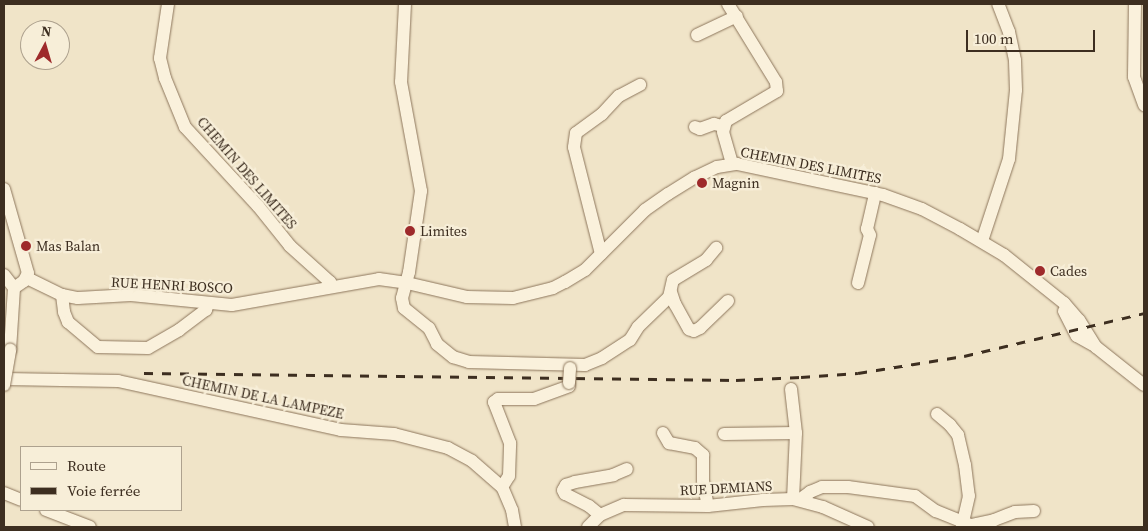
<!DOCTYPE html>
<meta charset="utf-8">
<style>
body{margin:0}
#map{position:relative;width:1148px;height:531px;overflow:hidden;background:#f0e4c8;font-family:"Source Serif 4",serif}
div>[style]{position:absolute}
.roads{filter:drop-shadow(0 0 1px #8d765c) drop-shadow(0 0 1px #8d765c)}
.minor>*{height:12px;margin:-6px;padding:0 6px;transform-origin:6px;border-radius:6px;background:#faf1dc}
.rail>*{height:2.5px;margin-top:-1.25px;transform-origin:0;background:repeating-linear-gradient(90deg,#3d2e20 0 9px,transparent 0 18px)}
.bridges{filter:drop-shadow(0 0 1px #8d765c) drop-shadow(0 0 1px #8d765c)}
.minor-bridge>*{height:12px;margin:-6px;padding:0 6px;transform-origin:6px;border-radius:6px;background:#faf1dc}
.dots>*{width:14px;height:14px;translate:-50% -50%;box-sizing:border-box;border:2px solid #f7eed8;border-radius:50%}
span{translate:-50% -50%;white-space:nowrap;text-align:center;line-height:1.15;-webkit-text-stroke:4.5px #f7eed8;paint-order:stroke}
.street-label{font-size:14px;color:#3d2e20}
.poi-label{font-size:14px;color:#3d2e20}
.left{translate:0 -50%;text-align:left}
.frame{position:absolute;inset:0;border:5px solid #3d2e20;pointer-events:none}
.legend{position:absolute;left:20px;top:446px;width:162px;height:65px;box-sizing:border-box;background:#f7eed8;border:1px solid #ada18e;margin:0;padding:6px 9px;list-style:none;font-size:15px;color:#3d2e20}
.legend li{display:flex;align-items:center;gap:10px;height:25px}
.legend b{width:25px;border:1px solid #ada18e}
.north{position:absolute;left:20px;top:20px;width:50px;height:50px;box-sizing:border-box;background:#f7eed8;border:1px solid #ada18e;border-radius:50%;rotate:6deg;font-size:14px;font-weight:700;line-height:20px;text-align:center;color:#3d2e20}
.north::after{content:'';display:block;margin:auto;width:18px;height:22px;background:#9e2a2b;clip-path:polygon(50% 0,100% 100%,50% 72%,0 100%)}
.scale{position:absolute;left:966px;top:30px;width:129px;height:22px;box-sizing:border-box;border:2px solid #3d2e20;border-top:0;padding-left:6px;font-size:15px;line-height:18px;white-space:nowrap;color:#3d2e20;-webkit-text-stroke:4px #f7eed8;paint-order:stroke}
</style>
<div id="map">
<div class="roads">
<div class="minor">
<i style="left:168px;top:4px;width:55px;rotate:98.4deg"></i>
<i style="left:160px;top:58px;width:21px;rotate:76deg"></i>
<i style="left:165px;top:78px;width:53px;rotate:67.8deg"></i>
<i style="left:185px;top:127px;width:108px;rotate:47.3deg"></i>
<i style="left:258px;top:206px;width:51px;rotate:51.3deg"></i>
<i style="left:290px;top:246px;width:54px;rotate:42deg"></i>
<i style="left:330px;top:282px;width:5px;rotate:68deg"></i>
<i style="left:405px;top:4px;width:78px;rotate:92.9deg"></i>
<i style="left:401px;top:82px;width:111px;rotate:79.6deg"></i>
<i style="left:421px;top:191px;width:82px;rotate:98.4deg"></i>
<i style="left:409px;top:272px;width:27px;rotate:105deg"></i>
<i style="left:402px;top:298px;width:10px;rotate:79deg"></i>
<i style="left:404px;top:308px;width:32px;rotate:39deg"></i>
<i style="left:429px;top:328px;width:18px;rotate:63deg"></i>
<i style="left:437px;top:344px;width:21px;rotate:39deg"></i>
<i style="left:453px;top:357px;width:17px;rotate:17deg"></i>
<i style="left:469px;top:362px;width:116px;rotate:1.5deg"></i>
<i style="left:585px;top:365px;width:18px;rotate:-22deg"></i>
<i style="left:602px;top:358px;width:33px;rotate:-33deg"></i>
<i style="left:630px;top:340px;width:15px;rotate:-58deg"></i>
<i style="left:638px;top:327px;width:43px;rotate:-44.1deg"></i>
<i style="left:669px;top:297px;width:17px;rotate:-77deg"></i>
<i style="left:673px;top:280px;width:39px;rotate:-31deg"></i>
<i style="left:706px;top:260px;width:16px;rotate:-50deg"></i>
<i style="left:728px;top:4px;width:92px;rotate:58.4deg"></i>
<i style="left:776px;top:82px;width:9px;rotate:84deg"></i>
<i style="left:777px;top:91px;width:59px;rotate:149.5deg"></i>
<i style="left:726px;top:121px;width:11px;rotate:105deg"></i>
<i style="left:723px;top:132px;width:33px;rotate:74deg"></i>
<i style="left:1135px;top:4px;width:73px;rotate:90.8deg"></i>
<i style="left:1134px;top:77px;width:30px;rotate:70deg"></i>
<i style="left:697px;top:35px;width:44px;rotate:-25.4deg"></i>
<i style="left:695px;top:127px;width:5px;rotate:22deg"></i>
<i style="left:700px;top:129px;width:15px;rotate:-20deg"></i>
<i style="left:714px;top:124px;width:9px;rotate:13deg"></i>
<i style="left:4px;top:189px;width:87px;rotate:74.1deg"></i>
<i style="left:28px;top:273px;width:9px;rotate:117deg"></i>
<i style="left:24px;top:281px;width:12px;rotate:145deg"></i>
<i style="left:982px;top:241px;width:86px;rotate:-71.8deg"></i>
<i style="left:1009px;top:159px;width:69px;rotate:-84.2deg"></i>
<i style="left:1016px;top:90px;width:30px;rotate:-92deg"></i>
<i style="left:1015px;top:60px;width:29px;rotate:-102deg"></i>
<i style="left:1009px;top:32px;width:30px;rotate:-111deg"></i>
<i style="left:601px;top:254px;width:110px;rotate:-104.2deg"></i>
<i style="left:574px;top:147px;width:14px;rotate:-82deg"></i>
<i style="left:576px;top:133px;width:32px;rotate:-36deg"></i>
<i style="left:602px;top:114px;width:25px;rotate:-47deg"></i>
<i style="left:619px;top:96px;width:24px;rotate:-28deg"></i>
<i style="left:4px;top:275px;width:16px;rotate:52deg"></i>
<i style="left:27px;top:278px;width:39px;rotate:26deg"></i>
<i style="left:62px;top:295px;width:16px;rotate:11deg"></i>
<i style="left:78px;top:298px;width:53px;rotate:-3.2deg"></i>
<i style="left:131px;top:295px;width:101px;rotate:5.7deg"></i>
<i style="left:232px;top:305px;width:149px;rotate:-10deg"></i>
<i style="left:379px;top:279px;width:28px;rotate:8deg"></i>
<i style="left:407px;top:283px;width:62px;rotate:13.1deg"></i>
<i style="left:467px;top:297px;width:46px;rotate:1.2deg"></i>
<i style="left:513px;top:298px;width:41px;rotate:-14deg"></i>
<i style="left:553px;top:288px;width:13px;rotate:-27deg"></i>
<i style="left:565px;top:282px;width:23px;rotate:-31deg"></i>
<i style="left:585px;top:270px;width:85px;rotate:-45deg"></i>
<i style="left:645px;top:210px;width:28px;rotate:-35deg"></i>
<i style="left:668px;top:194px;width:31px;rotate:-32deg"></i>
<i style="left:694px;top:178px;width:25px;rotate:-26deg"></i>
<i style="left:717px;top:167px;width:20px;rotate:-9deg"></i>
<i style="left:737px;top:164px;width:149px;rotate:12deg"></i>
<i style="left:883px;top:195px;width:41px;rotate:19.7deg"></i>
<i style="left:922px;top:209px;width:43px;rotate:27.8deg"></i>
<i style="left:960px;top:229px;width:51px;rotate:30.6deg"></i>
<i style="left:1004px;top:255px;width:77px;rotate:38.7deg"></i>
<i style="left:1064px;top:303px;width:23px;rotate:49deg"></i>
<i style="left:1079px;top:320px;width:32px;rotate:58deg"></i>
<i style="left:1096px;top:347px;width:61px;rotate:38.4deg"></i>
<i style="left:858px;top:283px;width:49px;rotate:-76deg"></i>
<i style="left:870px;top:235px;width:7px;rotate:-117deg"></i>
<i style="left:867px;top:229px;width:37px;rotate:-77deg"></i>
<i style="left:671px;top:292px;width:13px;rotate:72deg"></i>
<i style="left:675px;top:304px;width:29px;rotate:61deg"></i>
<i style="left:689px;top:329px;width:5px;rotate:22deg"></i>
<i style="left:694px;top:331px;width:7px;rotate:-27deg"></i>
<i style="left:700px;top:328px;width:39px;rotate:-44deg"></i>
<i style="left:62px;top:295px;width:17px;rotate:83deg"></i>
<i style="left:64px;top:312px;width:11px;rotate:68deg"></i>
<i style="left:68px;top:322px;width:39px;rotate:40deg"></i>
<i style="left:98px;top:347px;width:50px;rotate:1.1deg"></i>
<i style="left:148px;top:348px;width:36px;rotate:-30deg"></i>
<i style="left:179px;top:330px;width:34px;rotate:-37deg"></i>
<i style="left:206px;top:310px;width:7px;rotate:-74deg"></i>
<i style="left:1064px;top:311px;width:28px;rotate:63deg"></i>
<i style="left:1077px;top:336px;width:18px;rotate:29deg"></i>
<i style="left:10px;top:350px;width:62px;rotate:-86.3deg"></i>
<i style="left:5px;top:379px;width:113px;rotate:1deg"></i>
<i style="left:118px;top:381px;width:228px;rotate:12.4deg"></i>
<i style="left:341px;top:430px;width:53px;rotate:4.3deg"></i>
<i style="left:394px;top:434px;width:56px;rotate:14.5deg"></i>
<i style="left:448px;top:448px;width:27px;rotate:28deg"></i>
<i style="left:472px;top:461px;width:40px;rotate:41deg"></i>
<i style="left:791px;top:389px;width:44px;rotate:83.5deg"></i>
<i style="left:796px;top:433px;width:66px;rotate:92.6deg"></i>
<i style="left:937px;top:414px;width:17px;rotate:40deg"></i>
<i style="left:950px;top:425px;width:13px;rotate:51deg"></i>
<i style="left:958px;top:435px;width:31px;rotate:77deg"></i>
<i style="left:965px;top:465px;width:31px;rotate:83deg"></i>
<i style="left:969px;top:496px;width:32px;rotate:103deg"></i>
<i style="left:663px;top:433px;width:12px;rotate:59deg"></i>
<i style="left:669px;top:443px;width:26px;rotate:11deg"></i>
<i style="left:695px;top:448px;width:11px;rotate:41deg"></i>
<i style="left:703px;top:455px;width:26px;rotate:90deg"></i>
<i style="left:703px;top:481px;width:25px;rotate:79deg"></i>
<i style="left:724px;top:434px;width:72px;rotate:-0.8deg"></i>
<i style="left:4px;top:493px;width:18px;rotate:22deg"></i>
<i style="left:799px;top:500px;width:14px;rotate:-36deg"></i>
<i style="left:810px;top:492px;width:13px;rotate:-23deg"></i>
<i style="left:822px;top:487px;width:26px"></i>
<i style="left:848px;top:487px;width:68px;rotate:7.7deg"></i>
<i style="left:915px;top:496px;width:26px;rotate:36deg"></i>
<i style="left:936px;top:511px;width:38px;rotate:22deg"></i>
<i style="left:971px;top:525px;width:24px;rotate:-12deg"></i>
<i style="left:994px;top:520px;width:22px;rotate:-21deg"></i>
<i style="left:1015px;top:512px;width:19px;rotate:-3deg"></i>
<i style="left:46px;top:510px;width:47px;rotate:21.1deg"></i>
<i style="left:600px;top:515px;width:14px;rotate:-141deg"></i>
<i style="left:589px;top:506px;width:27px;rotate:-153deg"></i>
<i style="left:565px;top:494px;width:4px;rotate:-117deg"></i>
<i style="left:563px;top:490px;width:6px;rotate:-59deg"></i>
<i style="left:566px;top:485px;width:9px;rotate:-18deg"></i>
<i style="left:575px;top:482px;width:39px;rotate:-10deg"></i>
<i style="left:613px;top:475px;width:15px;rotate:-23deg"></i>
<i style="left:515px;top:527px;width:17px;rotate:-100deg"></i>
<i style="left:512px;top:510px;width:25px;rotate:-113deg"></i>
<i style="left:502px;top:487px;width:13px;rotate:-58deg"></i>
<i style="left:509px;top:476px;width:33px;rotate:-88deg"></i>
<i style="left:510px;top:443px;width:44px;rotate:-111.3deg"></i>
<i style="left:494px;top:402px;width:5px;rotate:-37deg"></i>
<i style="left:498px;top:399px;width:36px"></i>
<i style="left:534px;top:399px;width:37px;rotate:-20deg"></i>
<i style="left:569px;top:386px;width:3px;rotate:-90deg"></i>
<i style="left:588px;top:527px;width:17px;rotate:-45deg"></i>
<i style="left:600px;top:515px;width:26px;rotate:-23deg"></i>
<i style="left:624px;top:505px;width:84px;rotate:0.7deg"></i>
<i style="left:708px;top:506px;width:55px;rotate:-6.2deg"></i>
<i style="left:763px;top:500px;width:30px;rotate:-2deg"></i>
<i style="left:793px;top:499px;width:31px;rotate:15deg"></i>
<i style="left:823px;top:507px;width:49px;rotate:24deg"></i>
</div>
</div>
<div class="rail">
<i style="left:144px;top:373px;width:592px;rotate:0.68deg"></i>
<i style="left:736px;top:380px;width:65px;rotate:-2.6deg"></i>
<i style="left:801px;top:377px;width:57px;rotate:-4deg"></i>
<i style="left:858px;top:373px;width:107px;rotate:-9.1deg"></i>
<i style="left:964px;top:356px;width:185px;rotate:-13.4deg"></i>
</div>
<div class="bridges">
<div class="minor-bridge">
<i style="left:569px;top:383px;width:15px;rotate:-86deg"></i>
<i style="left:4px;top:385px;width:36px;rotate:-80deg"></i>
</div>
</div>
<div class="dots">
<i style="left:702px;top:183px;background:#9e2a2b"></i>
<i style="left:410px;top:231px;background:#9e2a2b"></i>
<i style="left:26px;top:246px;background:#9e2a2b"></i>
<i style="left:1040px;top:271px;background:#9e2a2b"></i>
</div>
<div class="street-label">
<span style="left:811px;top:165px;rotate:11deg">CHEMIN DES LIMITES</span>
<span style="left:247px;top:173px;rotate:49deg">CHEMIN DES LIMITES</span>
<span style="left:172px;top:285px;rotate:3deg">RUE HENRI BOSCO</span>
<span style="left:263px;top:397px;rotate:12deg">CHEMIN DE LA LAMPEZE</span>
<span style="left:726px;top:488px;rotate:-3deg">RUE DEMIANS</span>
</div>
<div class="poi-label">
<span class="left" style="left:712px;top:183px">Magnin</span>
<span class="left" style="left:420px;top:231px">Limites</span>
<span class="left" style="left:36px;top:246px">Mas Balan</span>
<span class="left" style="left:1050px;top:271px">Cades</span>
</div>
<div class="frame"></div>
<ul class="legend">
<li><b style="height:6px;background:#faf1dc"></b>Route</li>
<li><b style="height:6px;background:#3d2e20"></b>Voie ferrée</li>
</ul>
<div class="north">N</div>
<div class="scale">100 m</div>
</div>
